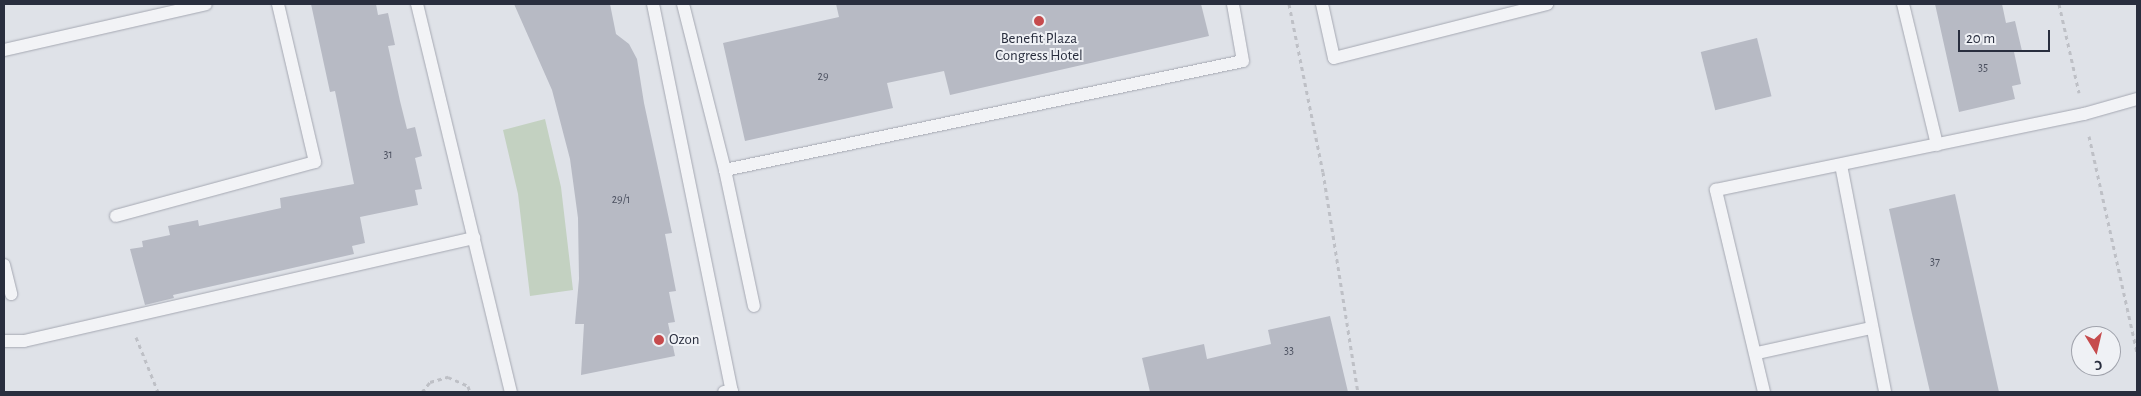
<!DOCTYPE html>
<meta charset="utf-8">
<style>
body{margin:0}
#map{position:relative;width:2141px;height:396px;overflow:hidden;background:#dfe2e8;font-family:"Alegreya Sans",sans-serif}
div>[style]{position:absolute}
.green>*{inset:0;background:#c3d1c1}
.building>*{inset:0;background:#b7bac4;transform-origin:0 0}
.path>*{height:3px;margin-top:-1.5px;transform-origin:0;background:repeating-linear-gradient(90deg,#bec0c6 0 4px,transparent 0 8px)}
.roads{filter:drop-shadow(0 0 1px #a5a8b2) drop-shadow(0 0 1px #a5a8b2)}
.service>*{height:12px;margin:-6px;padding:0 6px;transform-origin:6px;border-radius:6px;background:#f2f3f6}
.dots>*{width:14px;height:14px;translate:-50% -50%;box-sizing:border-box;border:2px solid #eff1f5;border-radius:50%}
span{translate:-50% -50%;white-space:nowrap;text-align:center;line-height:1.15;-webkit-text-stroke:4px #eff1f5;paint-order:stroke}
.number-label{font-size:12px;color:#4c5160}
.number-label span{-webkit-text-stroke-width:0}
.poi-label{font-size:15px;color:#292e3e}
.left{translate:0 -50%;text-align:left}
.frame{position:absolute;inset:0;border:5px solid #292e3e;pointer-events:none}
.north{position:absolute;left:2071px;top:326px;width:50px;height:50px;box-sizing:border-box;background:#eff1f5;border:1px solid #a0a3ac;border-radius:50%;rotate:171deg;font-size:14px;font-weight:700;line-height:20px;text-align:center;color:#292e3e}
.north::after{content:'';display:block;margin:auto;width:18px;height:22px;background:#c64b4d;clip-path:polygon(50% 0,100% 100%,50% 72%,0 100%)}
.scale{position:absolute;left:1958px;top:30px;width:92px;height:22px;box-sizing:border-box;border:2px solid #292e3e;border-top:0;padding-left:6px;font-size:15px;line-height:18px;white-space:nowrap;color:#292e3e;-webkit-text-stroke:4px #eff1f5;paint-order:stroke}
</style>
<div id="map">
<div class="green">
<i style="clip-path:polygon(545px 119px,561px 187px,573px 290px,530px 296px,518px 194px,503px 130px)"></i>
</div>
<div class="building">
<i style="clip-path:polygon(311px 4px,376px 4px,378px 15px,388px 13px,395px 45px,388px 46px,400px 101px,407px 129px,415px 127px,422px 156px,415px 158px,422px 189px,415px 190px,418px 205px,360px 217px,365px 243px,352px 246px,354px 254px,173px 295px,174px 298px,145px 305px,130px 249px,143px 247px,142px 241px,170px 235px,168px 226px,198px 220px,199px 226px,254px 214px,281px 208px,280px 198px,354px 184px,335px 91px,330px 92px)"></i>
<i style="clip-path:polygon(514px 4px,610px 4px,616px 34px,629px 44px,637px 59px,644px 103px,672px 233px,665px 234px,676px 291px,669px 292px,675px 322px,668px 323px,675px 356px,581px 375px,584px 324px,575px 324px,579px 279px,578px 218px,570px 159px,552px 90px)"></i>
<i style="clip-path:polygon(836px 4px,1201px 4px,1209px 36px,950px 95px,944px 71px,887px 83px,893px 108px,745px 141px,723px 43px,839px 17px)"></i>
<i style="clip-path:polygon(1935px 4px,2002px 4px,2006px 23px,2015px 21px,2022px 51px,2014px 52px,2021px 84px,2012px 86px,2015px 99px,1959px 112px)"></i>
<i style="left:1757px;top:38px;width:60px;height:58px;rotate:76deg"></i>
<i style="clip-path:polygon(1955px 194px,1999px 392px,1930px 392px,1912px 314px,1889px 209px)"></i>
<i style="clip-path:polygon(1330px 316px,1348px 392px,1150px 392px,1142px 358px,1204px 344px,1207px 359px,1271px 344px,1268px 330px)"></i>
</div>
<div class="path">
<i style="left:1289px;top:4px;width:171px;rotate:78.6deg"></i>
<i style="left:1323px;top:172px;width:223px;rotate:81deg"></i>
<i style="left:2059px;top:4px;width:91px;rotate:77.3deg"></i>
<i style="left:2089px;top:136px;width:222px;rotate:77.5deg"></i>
<i style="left:136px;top:337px;width:59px;rotate:68.2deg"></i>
<i style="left:422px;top:392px;width:13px;rotate:-51deg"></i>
<i style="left:430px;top:382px;width:19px;rotate:-16deg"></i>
<i style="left:448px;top:377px;width:22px;rotate:24deg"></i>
<i style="left:468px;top:386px;width:6px;rotate:72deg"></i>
</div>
<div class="roads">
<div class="service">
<i style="left:417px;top:4px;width:399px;rotate:76.4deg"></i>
<i style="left:653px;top:4px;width:395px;rotate:78.5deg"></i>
<i style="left:732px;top:391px;width:8px;rotate:173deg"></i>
<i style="left:683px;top:4px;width:171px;rotate:75.8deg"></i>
<i style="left:725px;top:170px;width:139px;rotate:78deg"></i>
<i style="left:1322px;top:4px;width:55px;rotate:77.5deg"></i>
<i style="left:1334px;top:58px;width:220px;rotate:-14.2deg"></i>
<i style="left:1903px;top:4px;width:145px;rotate:76.4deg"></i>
<i style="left:4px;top:50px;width:207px;rotate:-12.8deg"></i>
<i style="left:1841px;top:165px;width:231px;rotate:79deg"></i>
<i style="left:725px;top:170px;width:529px;rotate:-11.88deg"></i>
<i style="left:1243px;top:61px;width:58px;rotate:-100deg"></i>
<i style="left:116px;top:216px;width:206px;rotate:-15.2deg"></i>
<i style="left:315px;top:162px;width:162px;rotate:-103.2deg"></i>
<i style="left:4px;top:265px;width:30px;rotate:76deg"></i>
<i style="left:4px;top:341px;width:20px"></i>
<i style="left:24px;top:341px;width:462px;rotate:-12.9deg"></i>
<i style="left:1757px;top:353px;width:117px;rotate:-12.4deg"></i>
<i style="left:1764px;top:392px;width:208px;rotate:-103.4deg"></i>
<i style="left:1716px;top:190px;width:376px;rotate:-11.7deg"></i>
<i style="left:2084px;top:114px;width:55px;rotate:-15.8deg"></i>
</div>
</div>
<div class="dots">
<i style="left:1039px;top:21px;background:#c64b4d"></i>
<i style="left:659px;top:340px;background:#c64b4d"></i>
</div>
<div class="number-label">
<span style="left:1983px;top:68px">35</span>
<span style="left:823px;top:77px">29</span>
<span style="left:388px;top:155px">31</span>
<span style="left:621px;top:200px">29/1</span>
<span style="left:1935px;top:262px">37</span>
<span style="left:1289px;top:351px">33</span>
</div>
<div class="poi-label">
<span style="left:1039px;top:47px">Benefit Plaza<br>Congress Hotel</span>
<span class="left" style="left:669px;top:340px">Ozon</span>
</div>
<div class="frame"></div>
<div class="north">С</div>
<div class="scale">20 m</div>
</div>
